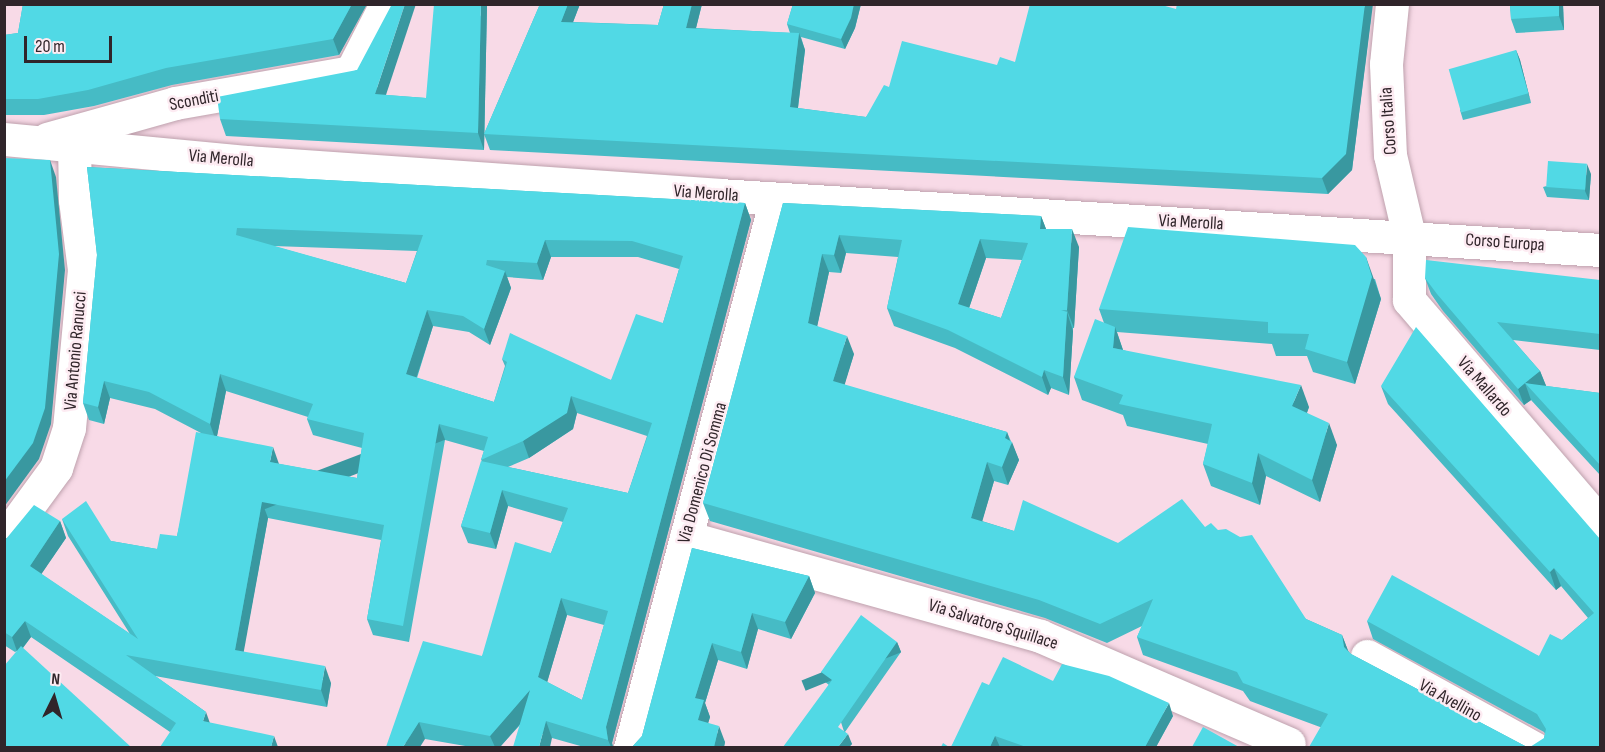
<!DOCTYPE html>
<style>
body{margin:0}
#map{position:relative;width:1605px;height:752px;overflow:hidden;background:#f8dae7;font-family:"Sofia Sans Condensed",sans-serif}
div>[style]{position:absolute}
.roads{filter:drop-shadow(0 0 2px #bea1ad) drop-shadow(0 0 2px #bea1ad)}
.minor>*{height:33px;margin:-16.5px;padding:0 16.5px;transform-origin:16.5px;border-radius:16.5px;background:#fff}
.tertiary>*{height:33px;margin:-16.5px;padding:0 16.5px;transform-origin:16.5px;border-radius:16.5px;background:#fff}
.secondary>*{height:33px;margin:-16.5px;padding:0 16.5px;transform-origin:16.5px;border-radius:16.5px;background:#fff}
.wall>*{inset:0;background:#46bbc5}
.shaded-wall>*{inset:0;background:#3998a0;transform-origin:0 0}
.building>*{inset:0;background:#51d9e5;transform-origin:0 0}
span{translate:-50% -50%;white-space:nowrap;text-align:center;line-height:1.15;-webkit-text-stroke:5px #fdebf2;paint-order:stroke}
.street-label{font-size:18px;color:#30252a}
.frame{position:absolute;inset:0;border:6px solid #30252a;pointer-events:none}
.north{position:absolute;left:24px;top:668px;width:60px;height:60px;-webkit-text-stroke:4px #fdebf2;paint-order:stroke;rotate:5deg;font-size:16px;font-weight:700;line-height:24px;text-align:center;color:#30252a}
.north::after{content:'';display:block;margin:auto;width:21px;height:27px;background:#30252a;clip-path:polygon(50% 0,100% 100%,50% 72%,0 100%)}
.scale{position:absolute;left:24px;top:36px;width:88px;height:27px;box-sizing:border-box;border:3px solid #30252a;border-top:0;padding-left:8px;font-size:18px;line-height:21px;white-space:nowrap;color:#30252a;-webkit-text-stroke:4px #fdebf2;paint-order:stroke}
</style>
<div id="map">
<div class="roads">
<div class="minor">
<i style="left:47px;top:139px;width:133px;rotate:-15.7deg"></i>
<i style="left:175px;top:103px;width:179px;rotate:-10deg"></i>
<i style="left:351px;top:72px;width:76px;rotate:-62.8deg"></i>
<i style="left:1409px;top:236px;width:64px;rotate:90deg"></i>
<i style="left:1409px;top:300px;width:294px;rotate:49.4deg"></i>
<i style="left:686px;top:537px;width:368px;rotate:15.6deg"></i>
<i style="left:1040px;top:636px;width:271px;rotate:23.4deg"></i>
<i style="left:4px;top:539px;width:88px;rotate:-53.8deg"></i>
<i style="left:56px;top:468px;width:42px;rotate:-72deg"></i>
<i style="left:69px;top:428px;width:159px;rotate:-84.6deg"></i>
<i style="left:84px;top:270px;width:71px;rotate:-97.3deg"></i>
<i style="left:75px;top:200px;width:55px;rotate:-91deg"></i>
<i style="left:1367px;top:656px;width:191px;rotate:28.9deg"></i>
</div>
<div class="tertiary">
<i style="left:1392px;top:4px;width:60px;rotate:95.7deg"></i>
<i style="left:1386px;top:64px;width:91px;rotate:87.5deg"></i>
<i style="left:1390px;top:155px;width:83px;rotate:76.8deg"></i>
<i style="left:630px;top:748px;width:568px;rotate:-75.11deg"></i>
</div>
<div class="secondary">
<i style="left:4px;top:139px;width:245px;rotate:5.4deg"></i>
<i style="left:248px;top:162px;width:472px;rotate:4deg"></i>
<i style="left:719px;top:195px;width:883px;rotate:3.57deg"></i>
</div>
</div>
<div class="wall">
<i style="clip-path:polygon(23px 4px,367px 4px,339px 55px,172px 85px,94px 106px,44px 115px,4px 115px,4px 35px,18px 33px)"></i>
<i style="clip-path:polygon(540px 4px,580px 4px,573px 22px,658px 25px,664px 4px,702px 4px,696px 28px,790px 33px,787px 24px,793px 4px,861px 4px,855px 28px,845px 49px,801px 37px,805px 50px,798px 108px,866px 117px,889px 87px,1015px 62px,1176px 9px,1371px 17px,1352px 170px,1328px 194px,490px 150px,484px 134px)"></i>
<i style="clip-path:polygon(1510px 4px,1563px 4px,1564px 30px,1516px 33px,1511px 19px)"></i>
<i style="clip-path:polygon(487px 6px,484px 150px,226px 136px,220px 119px,357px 70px,386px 95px,426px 98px)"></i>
<i style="clip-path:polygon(1516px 50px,1520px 60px,1531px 103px,1463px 120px,1460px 110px)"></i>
<i style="clip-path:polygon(evenodd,87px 167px,745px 203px,751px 220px,612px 743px,613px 747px,584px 747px,552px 738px,520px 725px,500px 747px,471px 747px,425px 739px,386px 747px,482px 656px,551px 553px,563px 522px,508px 506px,496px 549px,468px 543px,461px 526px,482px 461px,481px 460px,484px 451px,445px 440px,409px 642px,373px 635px,367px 619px,381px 540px,268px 518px,243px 652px,331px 683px,327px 707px,155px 676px,206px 712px,170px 732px,31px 637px,23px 648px,15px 652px,4px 645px,4px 539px,60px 521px,66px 538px,41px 574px,130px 634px,68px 536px,62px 519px,111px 541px,157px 549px,177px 536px,201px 433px,155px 409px,110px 398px,104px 424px,89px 420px,83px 403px,97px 255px,87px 167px,273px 246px,417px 251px,406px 283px,273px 246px,87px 167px,551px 257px,638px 257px,679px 269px,663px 323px,611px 380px,502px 359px,505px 366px,494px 402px,417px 378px,433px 326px,469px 332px,490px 345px,511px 288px,507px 277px,543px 280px,551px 257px,87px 167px,226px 391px,308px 417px,307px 419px,313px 435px,362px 448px,357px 478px,279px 464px,217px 436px,226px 391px,87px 167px,577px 413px,647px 436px,628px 493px,508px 467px,529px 458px,573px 429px,577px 413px,87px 167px,567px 615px,604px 625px,582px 700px,547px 682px,567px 615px)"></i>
<i style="clip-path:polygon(1591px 174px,1589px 200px,1547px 197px,1543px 187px)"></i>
<i style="clip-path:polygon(evenodd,783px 203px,1041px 216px,1046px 229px,1079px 247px,1074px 328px,1073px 328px,1073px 331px,1069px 395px,1051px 388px,1048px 395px,955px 348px,894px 326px,887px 308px,898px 257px,846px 253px,841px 273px,829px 272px,817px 326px,854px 354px,844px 385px,1007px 432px,1019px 460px,1008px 485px,994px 481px,982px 521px,1014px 531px,1118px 543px,1205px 527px,1306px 619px,1342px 635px,1348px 651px,1351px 654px,1527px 747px,1320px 727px,1250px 701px,1243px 691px,1143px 655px,1137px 637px,1142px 626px,1107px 643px,1045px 618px,710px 521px,703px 503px,783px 203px,986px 258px,1022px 260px,1001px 318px,969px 308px,986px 258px)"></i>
<i style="clip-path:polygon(1425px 278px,1600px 280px,1600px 350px,1513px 340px,1540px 371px,1546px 386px,1600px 393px,1600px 475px,1531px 400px,1524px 405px,1443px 311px,1431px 294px)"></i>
<i style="clip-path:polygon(1375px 279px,1381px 299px,1355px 384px,1313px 372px,1307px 356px,1276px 356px,1272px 344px,1117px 332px,1123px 350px,1309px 407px,1307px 413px,1337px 445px,1320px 502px,1266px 476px,1260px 505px,1211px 486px,1203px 464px,1208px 444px,1127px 426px,1123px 415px,1082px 400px,1074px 377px,1104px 323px,1099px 309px)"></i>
<i style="clip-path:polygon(1381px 386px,1600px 539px,1600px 747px,1544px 738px,1545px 734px,1544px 732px,1373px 639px,1367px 621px,1539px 656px,1562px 640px,1588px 618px,1561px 586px,1556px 590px,1388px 404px)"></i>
<i style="clip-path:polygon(692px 548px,809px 576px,815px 593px,791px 639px,758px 629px,747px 669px,718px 660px,705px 703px,710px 717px,708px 723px,725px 742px,724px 747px,632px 747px,642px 736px)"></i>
<i style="clip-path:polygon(897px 642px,901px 652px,845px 732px,852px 744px,849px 747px,829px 685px,825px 682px,821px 672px)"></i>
<i style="clip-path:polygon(1053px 681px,1173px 716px,1156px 747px,951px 747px,989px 685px)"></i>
</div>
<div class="shaded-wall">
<i style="clip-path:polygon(352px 4px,367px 4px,339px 55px,333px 39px)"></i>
<i style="clip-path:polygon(405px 4px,416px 4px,381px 110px,375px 94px)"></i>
<i style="clip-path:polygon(481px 4px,487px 4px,487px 6px,484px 150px,478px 133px)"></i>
<i style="clip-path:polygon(568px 4px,580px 4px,567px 38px,561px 22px)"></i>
<i style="clip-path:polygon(692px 4px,702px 4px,692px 44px,686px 28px)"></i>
<i style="clip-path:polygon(854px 4px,861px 4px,855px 28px,845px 49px,841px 39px)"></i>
<i style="clip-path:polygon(1365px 4px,1373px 4px,1352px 170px,1328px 194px,1322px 178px)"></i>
<i style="clip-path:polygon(1559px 4px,1563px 4px,1564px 30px,1559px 16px)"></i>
<i style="clip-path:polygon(799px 33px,805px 50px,796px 123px,790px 107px)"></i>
<i style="clip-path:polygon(1516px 50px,1520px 60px,1531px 103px,1528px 93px)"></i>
<i style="clip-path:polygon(50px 160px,56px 177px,65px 270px,51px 424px,39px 459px,4px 507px,4px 482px)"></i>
<i style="clip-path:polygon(1587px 164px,1591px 174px,1589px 200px,1585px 191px)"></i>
<i style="clip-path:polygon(745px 203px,751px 220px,612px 743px,613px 747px,611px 747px,608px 740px,606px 727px)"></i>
<i style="clip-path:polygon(1041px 216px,1048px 234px,1040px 229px)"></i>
<i style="clip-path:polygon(1072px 229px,1079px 247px,1074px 328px,1067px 310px)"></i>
<i style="clip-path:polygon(839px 235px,846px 253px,841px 273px,834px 255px)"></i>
<i style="clip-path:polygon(980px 239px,986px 258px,964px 323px,958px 304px)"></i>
<i style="clip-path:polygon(545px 240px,551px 257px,543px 280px,537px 263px)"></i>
<i style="clip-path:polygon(822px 254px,829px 272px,814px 341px,808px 323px)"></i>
<i style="clip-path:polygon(1366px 257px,1381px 299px,1355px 384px,1347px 362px)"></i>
<i style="clip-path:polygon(505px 271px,511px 288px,490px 345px,484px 329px)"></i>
<i style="clip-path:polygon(427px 310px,433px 326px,412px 391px,406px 374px)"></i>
<i style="clip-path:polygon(1067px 312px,1073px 331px,1069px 395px,1063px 377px)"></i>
<i style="clip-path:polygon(1115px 327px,1123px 350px,1113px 348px)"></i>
<i style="clip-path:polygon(847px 336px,854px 354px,840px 400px,833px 381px)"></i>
<i style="clip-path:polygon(1044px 370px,1051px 388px,1048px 395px,1042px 377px)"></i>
<i style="clip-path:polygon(1540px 371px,1547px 388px,1525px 383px)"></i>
<i style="clip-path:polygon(220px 374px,226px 391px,216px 441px,210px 424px)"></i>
<i style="clip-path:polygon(104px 381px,110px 398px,104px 424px,98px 407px)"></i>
<i style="clip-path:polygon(1525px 383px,1531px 400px,1524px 405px,1518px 389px)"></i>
<i style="clip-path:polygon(1301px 385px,1309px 407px,1301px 428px,1292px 406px)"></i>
<i style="clip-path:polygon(571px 396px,577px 413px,573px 429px,529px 458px,523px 441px)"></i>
<i style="clip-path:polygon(1329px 423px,1337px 445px,1320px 502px,1312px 480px)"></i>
<i style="left:439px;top:424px;width:17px;height:205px;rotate:69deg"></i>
<i style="clip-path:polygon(1007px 432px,1011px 445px,1012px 442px,1019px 460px,1008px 485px,1002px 467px,1005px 438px)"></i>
<i style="clip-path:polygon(273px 447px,279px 464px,270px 462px)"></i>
<i style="clip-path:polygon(1258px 453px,1266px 476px,1260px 505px,1252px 483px)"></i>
<i style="clip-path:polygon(987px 462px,994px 481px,978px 536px,971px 518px)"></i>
<i style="clip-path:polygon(502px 490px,508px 506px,496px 549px,490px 533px)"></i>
<i style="clip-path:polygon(262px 502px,268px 518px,241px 667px,235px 650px)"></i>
<i style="clip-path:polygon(60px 521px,66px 538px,36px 582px,30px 566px)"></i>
<i style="clip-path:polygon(1554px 568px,1561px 586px,1556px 590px,1550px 572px)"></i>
<i style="clip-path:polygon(809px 576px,815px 593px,791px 639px,785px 622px)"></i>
<i style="clip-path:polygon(561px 598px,567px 615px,544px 693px,538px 677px)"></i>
<i style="clip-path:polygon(752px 613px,758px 629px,747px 669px,741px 652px)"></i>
<i style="clip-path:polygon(25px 621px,31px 637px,18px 654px,12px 637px)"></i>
<i style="clip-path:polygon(1342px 635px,1349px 653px,1344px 647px)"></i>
<i style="left:897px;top:642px;width:11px;height:103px;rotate:68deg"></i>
<i style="clip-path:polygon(712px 643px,718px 660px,705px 703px,710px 717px,704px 737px,698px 720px,695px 698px)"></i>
<i style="clip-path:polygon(325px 666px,331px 683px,327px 707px,321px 690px)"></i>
<i style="clip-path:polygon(530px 690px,536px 706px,500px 747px,495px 747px,490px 736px)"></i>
<i style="clip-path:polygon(1169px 703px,1173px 716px,1156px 747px,1145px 747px)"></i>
<i style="clip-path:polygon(206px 712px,212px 729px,203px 721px)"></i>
<i style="clip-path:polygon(546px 721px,552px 738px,550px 747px,539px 747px)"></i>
<i style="clip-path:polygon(419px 722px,425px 739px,420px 747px,403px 747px)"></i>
<i style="clip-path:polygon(719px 726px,725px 742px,724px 747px,714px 747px)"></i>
<i style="clip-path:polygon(848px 734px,852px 744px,849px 747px,838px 747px)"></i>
<i style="clip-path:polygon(274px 736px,278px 747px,271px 747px)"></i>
<i style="clip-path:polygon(995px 736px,1000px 747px,990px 747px)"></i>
</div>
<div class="building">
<i style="clip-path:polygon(23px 4px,352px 4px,333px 39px,166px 68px,88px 90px,38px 99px,4px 99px,4px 35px,18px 33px)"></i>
<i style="clip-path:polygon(392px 4px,405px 4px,375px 94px,426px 98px,434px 4px,481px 4px,478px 133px,220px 119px,217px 97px,357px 70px)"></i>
<i style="clip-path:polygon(540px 4px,568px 4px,561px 22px,658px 25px,664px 4px,692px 4px,686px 28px,799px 33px,790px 107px,866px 117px,884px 85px,889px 87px,902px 41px,997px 65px,1000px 57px,1015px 62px,1030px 4px,1158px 4px,1176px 9px,1177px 4px,1365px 4px,1346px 154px,1322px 178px,484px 134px)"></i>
<i style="clip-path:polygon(793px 4px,854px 4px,851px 18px,841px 39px,787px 24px)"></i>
<i style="clip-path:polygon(1510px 4px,1559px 4px,1559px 16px,1511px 19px)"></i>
<i style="left:1516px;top:50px;width:45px;height:70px;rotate:74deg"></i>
<i style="clip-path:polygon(4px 158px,50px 160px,59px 254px,45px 408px,33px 443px,4px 482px)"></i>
<i style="left:1548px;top:161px;width:39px;height:26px;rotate:4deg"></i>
<i style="clip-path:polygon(evenodd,87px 167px,745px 203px,606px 727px,608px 740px,546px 721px,539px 747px,513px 747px,530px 690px,490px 736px,419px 722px,403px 747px,386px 747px,423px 641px,482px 656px,515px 542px,551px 553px,568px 508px,502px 490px,490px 533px,461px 526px,481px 461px,628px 493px,652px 423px,571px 396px,567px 413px,523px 441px,481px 460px,488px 437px,439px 424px,403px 626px,367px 619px,384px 525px,262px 502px,235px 650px,325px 666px,321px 690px,126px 655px,206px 712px,203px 721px,274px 736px,271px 747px,160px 747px,176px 723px,25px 621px,12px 637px,4px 632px,4px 539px,6px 539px,34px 505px,60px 521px,30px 566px,138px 639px,62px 519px,86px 501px,111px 541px,157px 549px,160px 534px,177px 536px,196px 432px,273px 447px,270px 462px,357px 478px,364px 433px,307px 419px,313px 404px,220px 374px,210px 424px,149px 392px,104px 381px,98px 407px,83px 403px,97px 255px,87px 167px,237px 228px,423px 235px,406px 283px,236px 235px,237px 228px,87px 167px,545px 240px,632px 241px,683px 256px,663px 323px,636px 314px,611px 380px,510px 333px,502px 359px,507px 362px,494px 402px,406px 374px,427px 310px,463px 316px,484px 329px,505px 271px,486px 265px,487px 260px,537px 263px,545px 240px,87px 167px,561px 598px,608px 611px,582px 700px,538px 677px,561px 598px)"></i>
<i style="clip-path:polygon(evenodd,783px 203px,1041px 216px,1040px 229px,1072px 229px,1067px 310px,1061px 310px,1067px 312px,1063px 377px,1044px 370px,1042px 377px,948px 330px,887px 308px,902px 240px,839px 235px,834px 255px,822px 254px,808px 323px,847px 336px,833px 381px,1007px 432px,1005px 438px,1012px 442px,1002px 467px,987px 462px,971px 518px,1014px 531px,1023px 500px,1118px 543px,1182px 499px,1205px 527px,1211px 523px,1218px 530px,1226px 529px,1240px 537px,1252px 535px,1306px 619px,1342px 635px,1344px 647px,1351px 654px,1527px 747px,1309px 747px,1328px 714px,1243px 683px,1237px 672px,1137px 637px,1153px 599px,1100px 624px,1039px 600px,703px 503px,783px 203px,980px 239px,1028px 243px,1001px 318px,958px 304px,980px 239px)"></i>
<i style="clip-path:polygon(1128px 227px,1355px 245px,1366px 257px,1372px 277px,1347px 362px,1305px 349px,1309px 334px,1268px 333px,1268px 322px,1099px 309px)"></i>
<i style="clip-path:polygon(1426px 260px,1600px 280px,1600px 334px,1497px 322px,1540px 371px,1525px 383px,1600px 393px,1600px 465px,1525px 383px,1518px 389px,1437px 294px,1425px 278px)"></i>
<i style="clip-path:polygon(1095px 319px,1115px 327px,1113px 348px,1301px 385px,1292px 406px,1329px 423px,1312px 480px,1258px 453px,1252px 483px,1203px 464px,1212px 424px,1119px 404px,1123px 395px,1074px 377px)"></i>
<i style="clip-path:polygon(1416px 327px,1600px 539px,1600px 747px,1530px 747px,1544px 738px,1546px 729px,1537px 714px,1367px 621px,1392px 575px,1539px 656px,1550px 634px,1562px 640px,1594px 613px,1554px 568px,1550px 572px,1381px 386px)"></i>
<i style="clip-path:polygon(692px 548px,809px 576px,785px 622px,752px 613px,741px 652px,712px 643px,695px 698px,704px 700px,698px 720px,719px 726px,714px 747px,632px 747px,642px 736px)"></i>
<i style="clip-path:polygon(861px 615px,897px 642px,838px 727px,848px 734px,838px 747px,783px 747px,832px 680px,821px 672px)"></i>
<i style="clip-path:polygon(21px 646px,131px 747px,4px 747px,4px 666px)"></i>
<i style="clip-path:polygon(1003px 657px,1053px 681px,1062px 664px,1109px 676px,1169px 703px,1145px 747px,1026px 747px,995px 736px,990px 747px,951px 747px,982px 682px,989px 685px)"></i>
<i style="clip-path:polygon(1203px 727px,1239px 747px,1192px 747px)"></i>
<i style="clip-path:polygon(943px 743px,949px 747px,941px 747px)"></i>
</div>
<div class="street-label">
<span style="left:194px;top:101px;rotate:-11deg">Sconditi</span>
<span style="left:1389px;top:121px;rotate:-94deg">Corso Italia</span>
<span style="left:221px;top:159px;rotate:5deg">Via Merolla</span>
<span style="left:706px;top:194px;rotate:4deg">Via Merolla</span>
<span style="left:1191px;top:223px;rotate:3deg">Via Merolla</span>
<span style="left:1505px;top:243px;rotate:4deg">Corso Europa</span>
<span style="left:76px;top:351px;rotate:-85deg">Via Antonio Ranucci</span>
<span style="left:1484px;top:387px;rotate:49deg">Via Mallardo</span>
<span style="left:703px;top:473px;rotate:-75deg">Via Domenico Di Somma</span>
<span style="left:993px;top:625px;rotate:17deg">Via Salvatore Squillace</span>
<span style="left:1450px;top:701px;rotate:29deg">Via Avellino</span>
</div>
<div class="frame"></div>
<div class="north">N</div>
<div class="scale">20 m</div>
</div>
